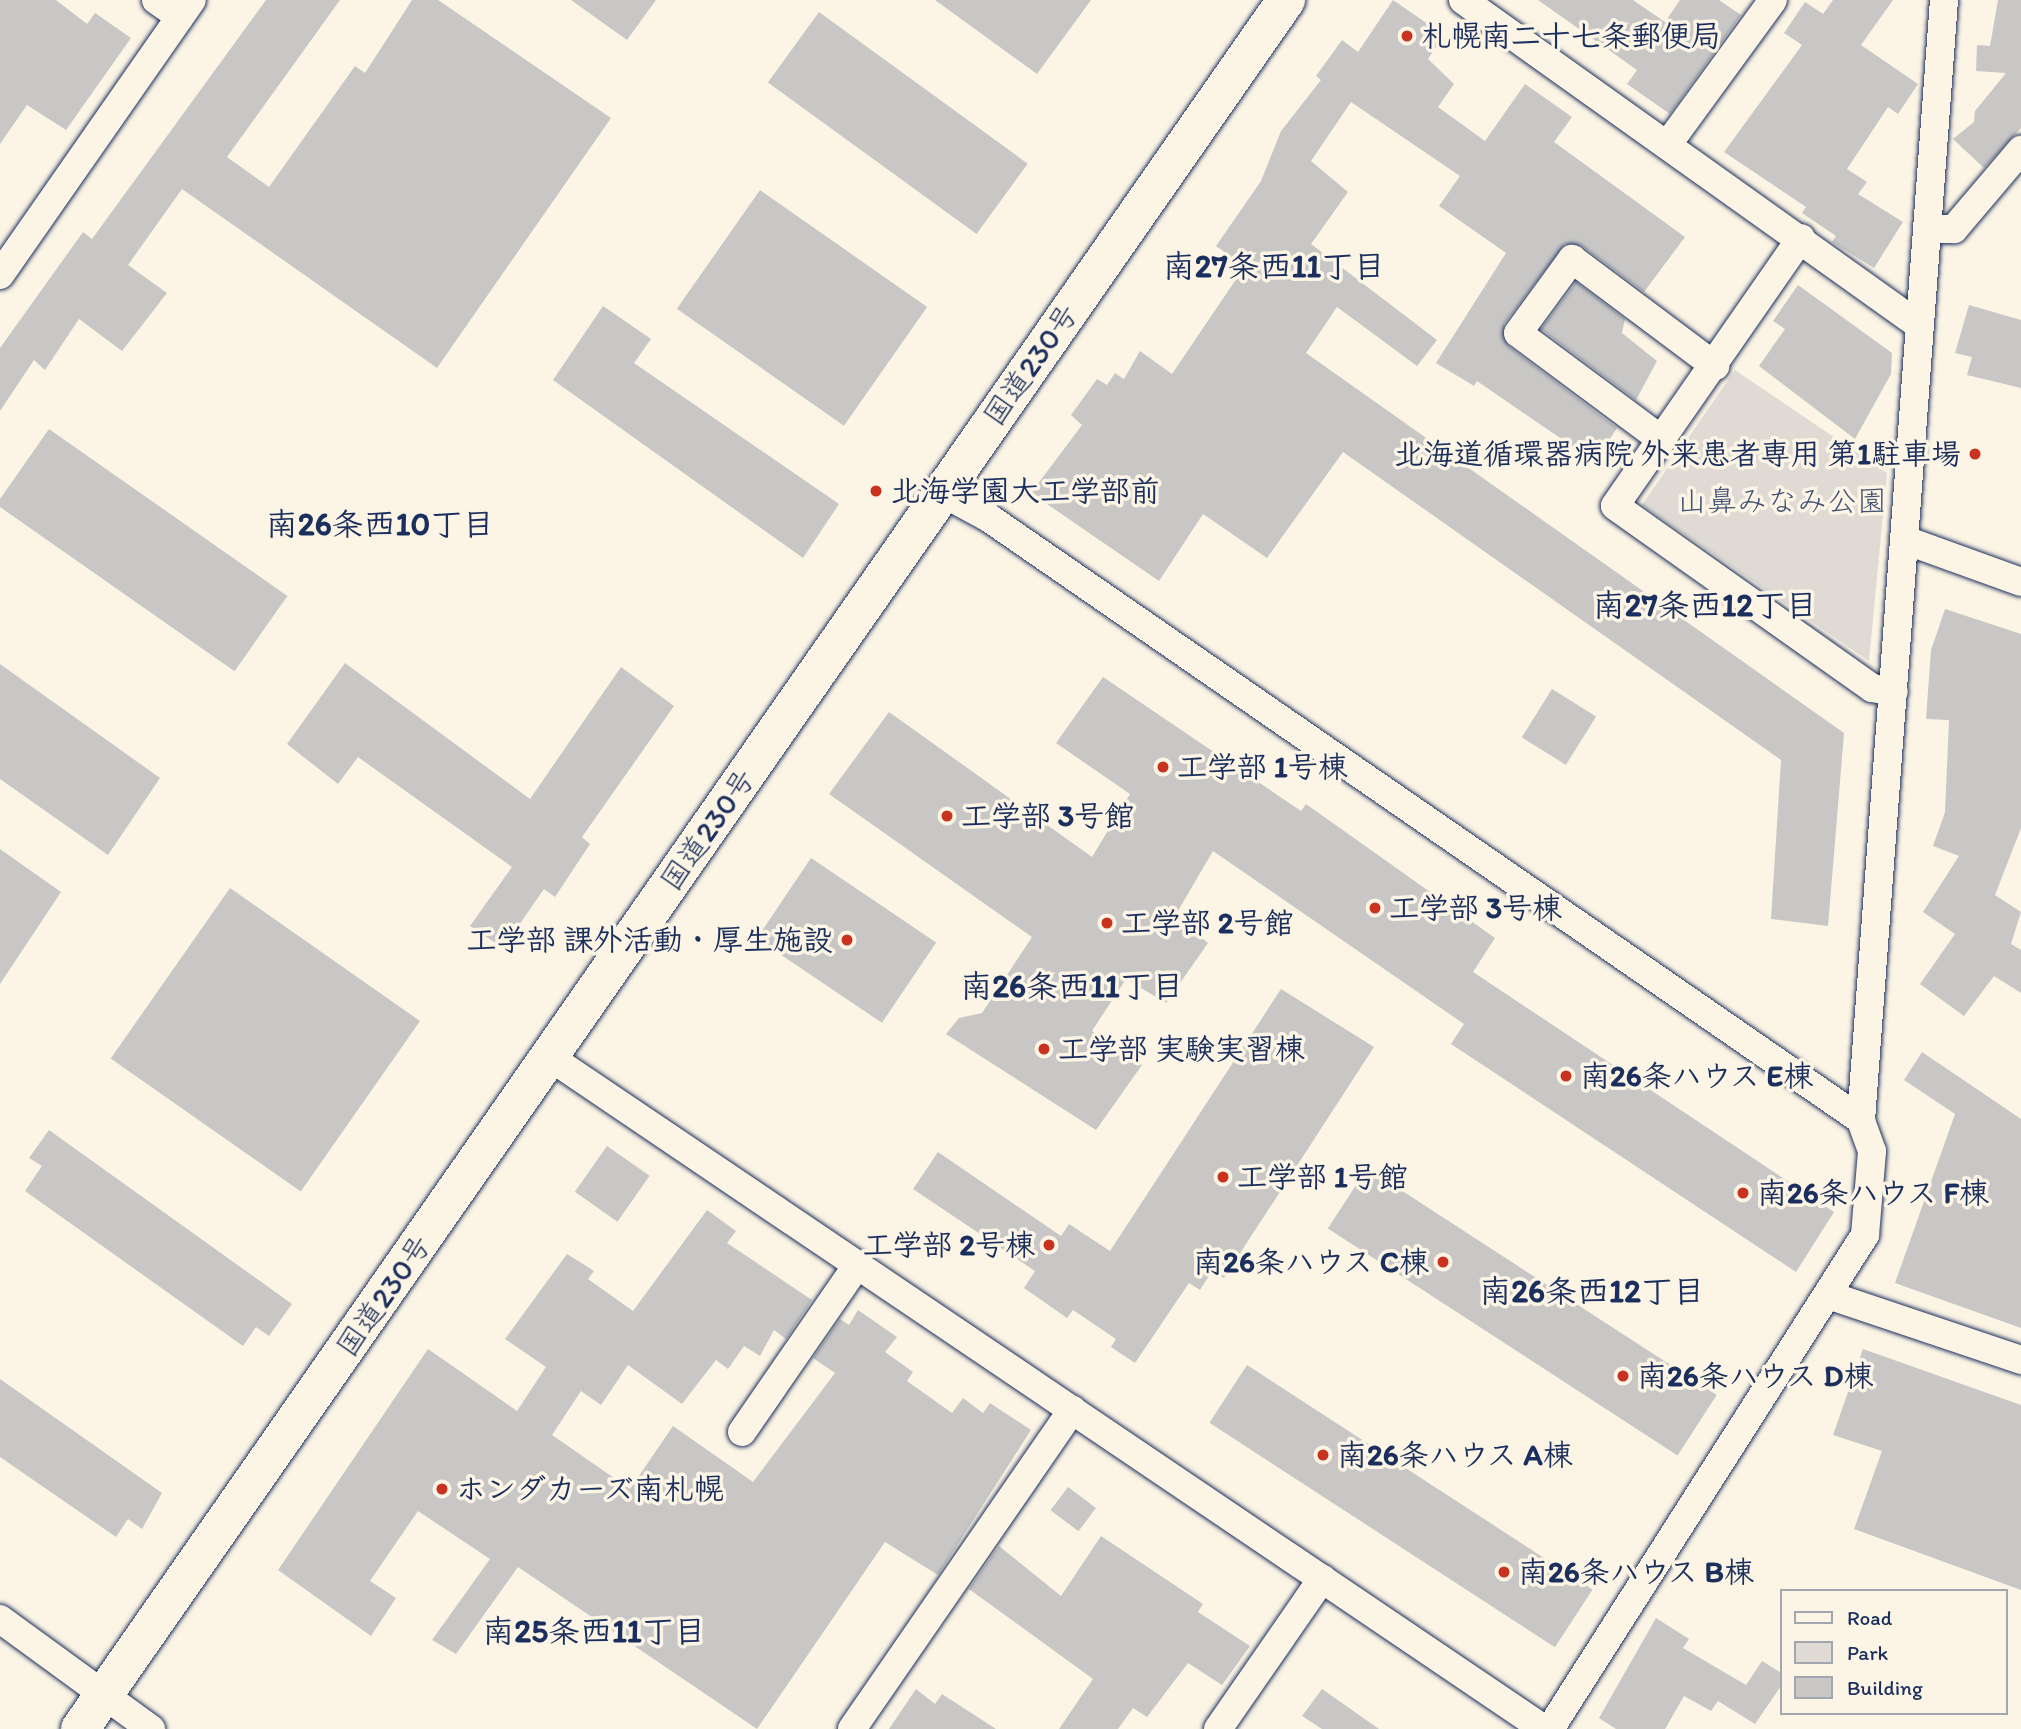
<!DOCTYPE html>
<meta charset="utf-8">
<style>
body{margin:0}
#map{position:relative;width:2021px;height:1729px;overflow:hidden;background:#fcf5e5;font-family:Itim,"Klee One",sans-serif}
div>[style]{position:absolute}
.green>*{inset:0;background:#dfdbd4}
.building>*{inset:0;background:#c8c7c6;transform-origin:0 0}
.roads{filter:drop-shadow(0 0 2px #1b2f5e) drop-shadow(0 0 2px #1b2f5e)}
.street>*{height:28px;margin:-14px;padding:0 14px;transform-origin:14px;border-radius:14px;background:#fcf5e5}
.highway>*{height:38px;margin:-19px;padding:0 19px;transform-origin:19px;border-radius:19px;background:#fcf5e5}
.dots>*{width:19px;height:19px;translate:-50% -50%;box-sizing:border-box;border:4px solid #fcf5e5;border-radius:50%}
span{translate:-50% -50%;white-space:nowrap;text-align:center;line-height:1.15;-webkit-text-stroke:7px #fcf5e5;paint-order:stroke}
.poi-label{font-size:30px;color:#1b2f5e;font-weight:700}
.left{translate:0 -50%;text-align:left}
.right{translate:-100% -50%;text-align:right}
.street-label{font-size:30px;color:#1b2f5e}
.park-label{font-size:30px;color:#425176}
.neighbourhood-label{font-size:32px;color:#1b2f5e;font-weight:700}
.legend{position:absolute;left:1780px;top:1589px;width:228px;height:126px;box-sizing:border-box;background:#fcf5e5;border:2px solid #a2a6af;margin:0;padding:9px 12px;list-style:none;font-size:21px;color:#1b2f5e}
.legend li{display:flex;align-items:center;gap:14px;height:35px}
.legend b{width:35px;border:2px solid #a2a6af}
</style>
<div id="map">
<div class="green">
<i style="clip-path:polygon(1735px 370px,1887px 473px,1869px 661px,1642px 505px)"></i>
</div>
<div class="building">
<i style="clip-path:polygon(0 0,56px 0,87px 24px,95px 13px,131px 38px,66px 130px,27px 105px,0 144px)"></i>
<i style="clip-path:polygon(266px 0,340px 0,227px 157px,269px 187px,355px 66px,365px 73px,412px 0,438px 0,611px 118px,437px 368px,182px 189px,128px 265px,167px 293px,122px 351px,79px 319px,45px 370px,34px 360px,0 411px,0 348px,83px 232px,92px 239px)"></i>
<i style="clip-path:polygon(571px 0,656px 0,627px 40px)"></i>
<i style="clip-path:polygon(935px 0,1091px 0,1037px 74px)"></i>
<i style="clip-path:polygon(1393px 0,1444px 35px,1428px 59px,1454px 84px,1438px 107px,1485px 141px,1525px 84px,1572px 117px,1554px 142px,1685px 237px,1644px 292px,1582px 246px,1565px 244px,1504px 324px,1508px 346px,1617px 428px,1595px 462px,1477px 381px,1474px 386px,1436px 363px,1506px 253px,1439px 206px,1460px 176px,1351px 102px,1311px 161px,1348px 192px,1311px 244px,1437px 340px,1417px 366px,1337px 307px,1306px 353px,1844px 733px,1828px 926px,1771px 919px,1781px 760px,1343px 452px,1267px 558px,1203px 514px,1159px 581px,1031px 493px,1082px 425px,1071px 415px,1097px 379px,1107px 385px,1115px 373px,1124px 379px,1140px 351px,1172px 374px,1245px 266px,1216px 246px,1261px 181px,1281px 131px,1321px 80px,1316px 76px,1342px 40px,1358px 52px)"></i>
<i style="clip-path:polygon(1538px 0,1633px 0,1665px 22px,1680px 0,1719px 0,1741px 15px,1670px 114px,1627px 84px,1637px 70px)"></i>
<i style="clip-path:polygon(1833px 0,1893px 0,1861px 45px,1918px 84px,1898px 114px,1888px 107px,1847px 169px,1867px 182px,1858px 194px,1903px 222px,1874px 268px,1832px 242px,1836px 236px,1802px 213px,1806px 207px,1724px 152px,1802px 45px,1784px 33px,1805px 2px,1823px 14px)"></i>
<i style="clip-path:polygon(1998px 0,2021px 0,2021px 128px,1984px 168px,1953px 139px,1974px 122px,1975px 111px,2006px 73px,1976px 71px,1977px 45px,1990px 46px)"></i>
<i style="left:819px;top:12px;width:258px;height:87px;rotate:36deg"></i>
<i style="left:760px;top:190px;width:204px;height:145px;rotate:35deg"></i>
<i style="clip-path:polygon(1576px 282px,1625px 319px,1622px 333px,1657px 361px,1636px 400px,1541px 329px)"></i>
<i style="clip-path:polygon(1798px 285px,1892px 353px,1891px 374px,1855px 439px,1759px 366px,1785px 329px,1773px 321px)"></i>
<i style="clip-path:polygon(1969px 305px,2021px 320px,2021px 388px,1967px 375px,1972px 357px,1955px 353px)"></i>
<i style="clip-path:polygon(603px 306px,651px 339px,634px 363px,839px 504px,803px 558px,553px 380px)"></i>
<i style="left:49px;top:429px;width:291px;height:92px;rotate:35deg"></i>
<i style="clip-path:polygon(1945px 609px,2021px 634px,2021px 828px,1995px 895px,2021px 912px,2011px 944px,2021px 950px,2021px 993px,1994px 976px,1964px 1016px,1920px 984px,1955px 934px,1923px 912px,1959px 856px,1933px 846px,1945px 812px,1949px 720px,1926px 719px,1931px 650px)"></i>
<i style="clip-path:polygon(345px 663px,530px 799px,621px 667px,674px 706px,582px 837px,590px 844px,555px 897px,544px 889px,503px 948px,470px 926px,512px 867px,358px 757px,338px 784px,287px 744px)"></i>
<i style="clip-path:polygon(0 664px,160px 778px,108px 855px,0 779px)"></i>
<i style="clip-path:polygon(1103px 677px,1301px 811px,1306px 804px,1495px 938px,1473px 972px,1834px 1212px,1796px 1272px,1451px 1044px,1464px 1024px,1213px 851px,1175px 916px,1208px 943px,1166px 1003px,1126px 979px,1092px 1031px,1142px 1065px,1096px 1130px,946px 1034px,959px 1018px,982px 1013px,1032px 937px,829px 794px,889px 712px,1092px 857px,1130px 794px,1056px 743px)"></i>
<i style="left:1552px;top:689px;width:52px;height:57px;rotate:32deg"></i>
<i style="clip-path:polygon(0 849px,61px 892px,0 984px)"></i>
<i style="left:811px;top:858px;width:151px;height:97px;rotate:34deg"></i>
<i style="left:230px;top:888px;width:232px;height:208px;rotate:35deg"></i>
<i style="clip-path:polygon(1281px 989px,1374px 1047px,1224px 1278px,1212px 1271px,1200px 1290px,1189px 1283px,1135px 1363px,1111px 1347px,1116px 1339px,1073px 1310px,1067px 1318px,1024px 1288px,1035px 1271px,913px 1189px,938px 1152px,1061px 1236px,1069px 1224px,1110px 1251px)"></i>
<i style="clip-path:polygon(1922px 1052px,2021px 1119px,2021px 1328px,1895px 1283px,1955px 1114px,1904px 1080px)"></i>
<i style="clip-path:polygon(49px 1130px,292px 1304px,269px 1336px,256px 1327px,243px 1346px,25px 1191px,42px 1166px,29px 1158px)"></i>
<i style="left:607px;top:1146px;width:52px;height:56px;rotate:35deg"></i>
<i style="left:1367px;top:1168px;width:417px;height:72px;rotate:33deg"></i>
<i style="clip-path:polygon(707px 1210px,736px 1231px,727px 1243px,812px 1300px,786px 1339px,774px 1330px,760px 1356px,744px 1346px,728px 1369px,716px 1360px,682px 1404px,628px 1365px,601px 1405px,581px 1391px,552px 1435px,630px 1489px,673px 1426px,753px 1482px,835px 1373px,813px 1358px,840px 1319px,849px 1325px,858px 1310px,897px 1337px,885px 1352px,913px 1372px,907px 1381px,952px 1413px,963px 1398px,983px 1413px,990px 1403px,1031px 1430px,938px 1575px,885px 1542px,757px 1729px,518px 1567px,456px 1654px,432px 1640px,490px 1559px,418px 1511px,370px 1581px,396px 1598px,371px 1636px,278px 1570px,428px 1349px,517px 1411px,546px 1367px,505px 1339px,567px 1254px,594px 1271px,588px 1279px,633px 1311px)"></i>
<i style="clip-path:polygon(1863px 1349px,2021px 1405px,2021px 1590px,1854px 1529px,1882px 1451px,1833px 1435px)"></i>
<i style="left:1247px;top:1365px;width:412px;height:69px;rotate:33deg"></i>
<i style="clip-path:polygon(0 1379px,162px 1493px,142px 1529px,128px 1519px,116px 1537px,0 1457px)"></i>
<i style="left:1068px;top:1487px;width:35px;height:29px;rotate:37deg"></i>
<i style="clip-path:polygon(1101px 1536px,1203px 1604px,1198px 1612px,1250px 1646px,1222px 1685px,1188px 1663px,1147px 1717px,1133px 1708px,1118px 1729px,1059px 1729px,1093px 1679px,969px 1589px,999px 1546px,1061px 1596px)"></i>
<i style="clip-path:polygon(1656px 1618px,1689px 1639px,1683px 1648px,1746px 1685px,1762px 1661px,1781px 1673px,1781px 1686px,1755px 1724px,1718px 1701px,1711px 1711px,1684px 1696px,1665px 1729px,1616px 1729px,1599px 1718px)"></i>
<i style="clip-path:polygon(916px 1689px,935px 1704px,942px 1694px,996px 1729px,889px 1729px)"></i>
<i style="clip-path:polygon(1322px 1689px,1379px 1729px,1322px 1729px,1302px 1716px)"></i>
</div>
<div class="roads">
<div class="street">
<i style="left:156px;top:0;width:29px;rotate:35deg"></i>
<i style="left:1463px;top:0;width:560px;rotate:35.48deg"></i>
<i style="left:1668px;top:144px;width:178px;rotate:-53.9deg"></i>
<i style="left:1927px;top:229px;width:27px"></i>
<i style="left:1954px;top:229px;width:104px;rotate:-49.7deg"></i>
<i style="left:1801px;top:238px;width:326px;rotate:124.8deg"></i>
<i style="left:1615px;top:506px;width:315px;rotate:35.3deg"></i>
<i style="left:1872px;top:688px;width:22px;rotate:10deg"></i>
<i style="left:0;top:275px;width:335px;rotate:-55.1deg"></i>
<i style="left:1662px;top:440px;width:179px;rotate:-143.4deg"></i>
<i style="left:1518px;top:333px;width:92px;rotate:-53.9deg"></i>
<i style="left:1572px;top:259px;width:179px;rotate:36.8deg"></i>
<i style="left:941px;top:492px;width:55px;rotate:28.4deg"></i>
<i style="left:989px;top:518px;width:1060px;rotate:34.62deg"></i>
<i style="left:1905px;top:540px;width:123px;rotate:19.9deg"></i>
<i style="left:551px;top:1058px;width:1198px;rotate:34.05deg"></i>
<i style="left:1828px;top:1295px;width:204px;rotate:18.6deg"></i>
<i style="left:742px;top:1432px;width:203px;rotate:-55.4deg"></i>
<i style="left:0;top:1619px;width:187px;rotate:36.1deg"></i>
<i style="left:852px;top:1729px;width:388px;rotate:-55.4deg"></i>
<i style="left:1218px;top:1729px;width:183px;rotate:-55.3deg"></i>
<i style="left:1550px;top:1729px;width:586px;rotate:-57.48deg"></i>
<i style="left:1865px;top:1235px;width:84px;rotate:-85.2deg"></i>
<i style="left:1872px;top:1151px;width:33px;rotate:-110deg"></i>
<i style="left:1861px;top:1120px;width:1123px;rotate:-85.76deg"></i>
</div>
<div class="highway">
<i style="left:80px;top:1729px;width:2108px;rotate:-55.1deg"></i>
</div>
</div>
<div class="dots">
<i style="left:1407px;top:36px;background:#c8321e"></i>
<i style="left:1975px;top:454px;background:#c8321e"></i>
<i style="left:876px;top:491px;background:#c8321e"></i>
<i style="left:1163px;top:767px;background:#c8321e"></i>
<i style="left:947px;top:816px;background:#c8321e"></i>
<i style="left:1375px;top:908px;background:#c8321e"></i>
<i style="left:1107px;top:923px;background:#c8321e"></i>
<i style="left:847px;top:940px;background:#c8321e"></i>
<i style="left:1044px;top:1049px;background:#c8321e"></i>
<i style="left:1566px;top:1076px;background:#c8321e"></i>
<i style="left:1223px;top:1177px;background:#c8321e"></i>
<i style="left:1743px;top:1193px;background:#c8321e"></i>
<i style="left:1049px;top:1245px;background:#c8321e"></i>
<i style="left:1443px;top:1262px;background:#c8321e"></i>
<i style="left:1623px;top:1376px;background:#c8321e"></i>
<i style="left:1323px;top:1455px;background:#c8321e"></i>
<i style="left:442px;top:1489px;background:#c8321e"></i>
<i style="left:1504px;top:1572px;background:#c8321e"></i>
</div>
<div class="poi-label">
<span class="left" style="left:1421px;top:36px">札幌南二十七条郵便局</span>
<span class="right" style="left:1961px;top:454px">北海道循環器病院 外来患者専用 第1駐車場</span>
<span class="left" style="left:890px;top:491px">北海学園大工学部前</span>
<span class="left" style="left:1177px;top:767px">工学部 1号棟</span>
<span class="left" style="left:961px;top:816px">工学部 3号館</span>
<span class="left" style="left:1389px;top:908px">工学部 3号棟</span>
<span class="left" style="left:1121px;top:923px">工学部 2号館</span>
<span class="right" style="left:833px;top:940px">工学部 課外活動・厚生施設</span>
<span class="left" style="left:1058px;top:1049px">工学部 実験実習棟</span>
<span class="left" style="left:1580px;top:1076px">南26条ハウス E棟</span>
<span class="left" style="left:1237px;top:1177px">工学部 1号館</span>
<span class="left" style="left:1757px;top:1193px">南26条ハウス F棟</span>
<span class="right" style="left:1035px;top:1245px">工学部 2号棟</span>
<span class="right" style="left:1429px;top:1262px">南26条ハウス C棟</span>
<span class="left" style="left:1637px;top:1376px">南26条ハウス D棟</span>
<span class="left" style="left:1337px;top:1455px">南26条ハウス A棟</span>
<span class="left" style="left:456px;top:1489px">ホンダカーズ南札幌</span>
<span class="left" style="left:1518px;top:1572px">南26条ハウス B棟</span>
</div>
<div class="street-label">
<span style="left:1031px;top:365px;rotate:-55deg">国道230号</span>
<span style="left:708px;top:830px;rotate:-55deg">国道230号</span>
<span style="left:384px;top:1296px;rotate:-55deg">国道230号</span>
</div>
<div class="park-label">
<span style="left:1782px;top:501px">山鼻みなみ公園</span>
</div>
<div class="neighbourhood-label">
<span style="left:1274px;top:266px">南27条西11丁目</span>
<span style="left:380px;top:524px">南26条西10丁目</span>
<span style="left:1705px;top:605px">南27条西12丁目</span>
<span style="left:1072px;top:986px">南26条西11丁目</span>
<span style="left:1592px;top:1291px">南26条西12丁目</span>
<span style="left:594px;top:1631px">南25条西11丁目</span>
</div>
<ul class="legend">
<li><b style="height:9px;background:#fcf5e5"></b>Road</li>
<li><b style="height:19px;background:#dfdbd4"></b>Park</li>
<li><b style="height:19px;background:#c8c7c6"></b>Building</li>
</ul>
</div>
